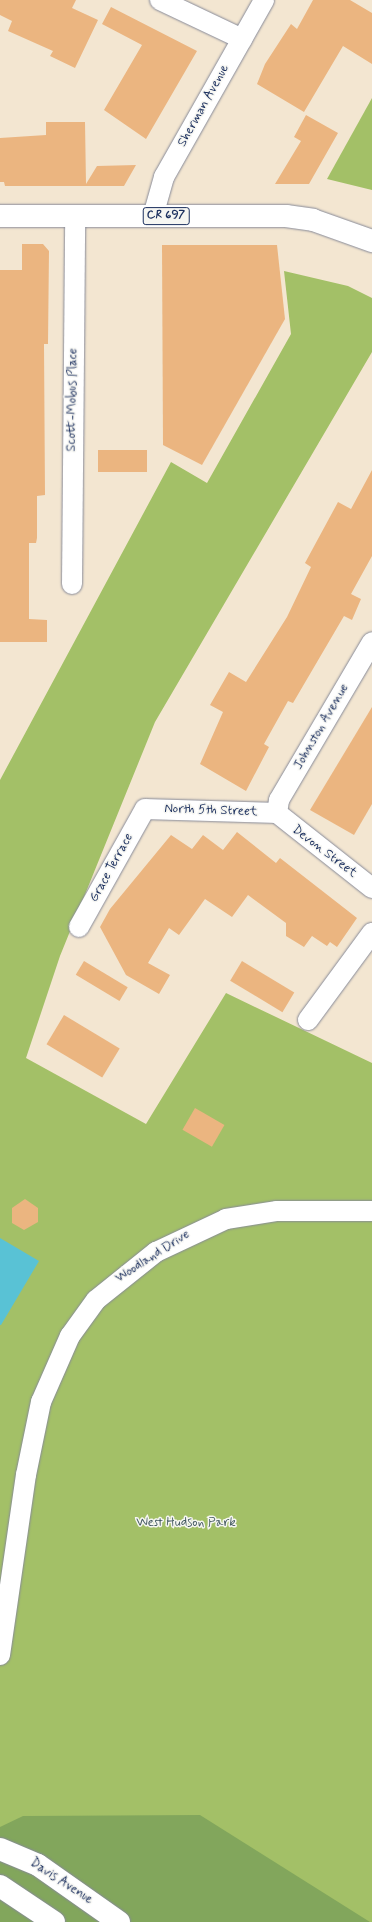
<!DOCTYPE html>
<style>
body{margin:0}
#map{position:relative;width:372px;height:1922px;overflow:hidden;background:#f3e6d1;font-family:Mynerve,sans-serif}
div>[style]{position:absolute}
.green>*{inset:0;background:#a3c067}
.forest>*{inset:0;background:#82a65c}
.water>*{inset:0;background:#59c2d5}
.building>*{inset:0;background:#ebb580;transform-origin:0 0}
.roads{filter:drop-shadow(0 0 1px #878a98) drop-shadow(0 0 1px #878a98)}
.street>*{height:20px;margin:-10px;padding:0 10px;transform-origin:10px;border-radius:10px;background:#fff}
.secondary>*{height:22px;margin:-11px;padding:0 11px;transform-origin:11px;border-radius:11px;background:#fff}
.primary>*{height:22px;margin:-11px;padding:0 11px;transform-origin:11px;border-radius:11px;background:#fff}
span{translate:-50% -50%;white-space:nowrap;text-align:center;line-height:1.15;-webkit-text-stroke:3px #f6f6f2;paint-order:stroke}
.shield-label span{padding:1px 3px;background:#f6f6f2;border:1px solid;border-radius:3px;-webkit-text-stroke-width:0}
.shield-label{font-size:12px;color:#1b2f5e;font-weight:700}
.street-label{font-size:13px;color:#1b2f5e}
.park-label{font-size:13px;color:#445a61}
</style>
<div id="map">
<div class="green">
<i style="clip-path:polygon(372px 98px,372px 190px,327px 179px)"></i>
<i style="clip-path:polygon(284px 271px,348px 286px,372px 298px,372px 352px,155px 722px,60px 956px,26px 1058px,146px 1124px,226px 993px,372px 1063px,372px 1922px,0 1922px,0 780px,171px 462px,207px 483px,291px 334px)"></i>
</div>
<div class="forest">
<i style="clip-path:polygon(200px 1815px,370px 1922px,0 1922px,0 1827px,23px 1816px)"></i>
</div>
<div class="water">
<i style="clip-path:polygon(0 1238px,39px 1261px,1px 1325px,0 1325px)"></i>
</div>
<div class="building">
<i style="clip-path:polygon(0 0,76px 0,72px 8px,98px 20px,75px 68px,50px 56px,53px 51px,8px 31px,12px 21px,0 15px)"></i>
<i style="clip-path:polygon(313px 0,350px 0,372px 13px,372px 64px,343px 46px,304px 112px,257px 84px,265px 64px,291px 24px,297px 29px)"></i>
<i style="clip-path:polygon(111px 7px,197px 51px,146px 139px,104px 110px,142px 45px,102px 24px)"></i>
<i style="clip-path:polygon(306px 115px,338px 133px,309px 184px,275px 184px,301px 141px,294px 137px)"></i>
<i style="clip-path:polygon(46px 122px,85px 122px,86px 184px,97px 166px,136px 165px,124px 186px,5px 186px,4px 182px,0 182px,0 138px,46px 135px)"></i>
<i style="clip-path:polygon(22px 244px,43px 244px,49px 251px,48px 344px,44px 344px,45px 495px,37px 496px,37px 538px,36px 543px,29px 543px,29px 619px,47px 620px,47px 642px,0 642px,0 270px,22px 270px)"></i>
<i style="clip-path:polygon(162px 245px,277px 245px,285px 319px,202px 465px,163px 445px)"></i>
<i style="left:98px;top:450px;width:49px;height:22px"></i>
<i style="clip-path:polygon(372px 470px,372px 556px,351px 594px,361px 599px,352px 620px,344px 616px,293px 703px,288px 701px,264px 744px,269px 747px,246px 791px,200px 764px,223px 712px,210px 705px,229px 672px,246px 682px,287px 617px,311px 567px,305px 563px,338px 502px,351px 509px)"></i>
<i style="clip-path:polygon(372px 707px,372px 804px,354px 835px,310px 810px)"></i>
<i style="clip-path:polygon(237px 832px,276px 863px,280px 858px,357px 918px,337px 947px,330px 942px,327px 946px,312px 936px,304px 947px,286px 936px,286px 923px,248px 895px,232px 917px,205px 899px,179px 935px,169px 928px,148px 963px,170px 975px,159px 994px,126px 975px,100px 927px,110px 909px,171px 835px,192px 849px,203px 835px,223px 850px)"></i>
<i style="left:84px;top:961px;width:51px;height:16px;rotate:31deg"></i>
<i style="left:242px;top:961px;width:61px;height:23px;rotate:31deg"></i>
<i style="left:64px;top:1015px;width:65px;height:34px;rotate:31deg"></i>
<i style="left:195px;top:1108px;width:34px;height:25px;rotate:30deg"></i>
<i style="clip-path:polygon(25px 1199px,38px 1208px,38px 1222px,24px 1230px,12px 1223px,12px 1208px)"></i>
</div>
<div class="roads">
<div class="street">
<i style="left:160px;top:0;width:91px;rotate:25.4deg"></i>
<i style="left:153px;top:216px;width:41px;rotate:-74.2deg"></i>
<i style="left:164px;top:177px;width:203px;rotate:-60.5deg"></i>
<i style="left:72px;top:584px;width:368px;rotate:-89.5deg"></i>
<i style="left:277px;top:813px;width:13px;rotate:-81deg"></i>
<i style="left:279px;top:800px;width:183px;rotate:-59.5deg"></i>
<i style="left:277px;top:813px;width:121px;rotate:38.3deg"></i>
<i style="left:79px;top:927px;width:135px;rotate:-60.8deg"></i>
<i style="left:145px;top:809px;width:132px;rotate:1.7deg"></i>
<i style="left:308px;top:1020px;width:108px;rotate:-53.7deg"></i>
<i style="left:0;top:1655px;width:182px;rotate:-81.8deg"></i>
<i style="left:26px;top:1475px;width:75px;rotate:-78.4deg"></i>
<i style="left:41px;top:1402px;width:72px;rotate:-66.3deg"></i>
<i style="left:70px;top:1336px;width:44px;rotate:-54.2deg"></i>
<i style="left:96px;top:1300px;width:77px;rotate:-38.7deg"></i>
<i style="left:156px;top:1252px;width:77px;rotate:-25.2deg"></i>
<i style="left:226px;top:1219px;width:52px;rotate:-8.9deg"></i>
<i style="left:277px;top:1211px;width:95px"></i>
</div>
<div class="secondary">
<i style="left:0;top:1849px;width:41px;rotate:22.8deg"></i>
<i style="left:38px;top:1865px;width:99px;rotate:35.1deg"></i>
<i style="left:0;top:1886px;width:65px;rotate:33.7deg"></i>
</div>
<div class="primary">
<i style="left:0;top:216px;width:286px"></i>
<i style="left:286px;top:216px;width:27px;rotate:8deg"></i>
<i style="left:313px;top:220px;width:63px;rotate:19.6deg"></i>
</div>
</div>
<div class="shield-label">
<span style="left:166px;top:216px">CR 697</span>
</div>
<div class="street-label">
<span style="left:204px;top:106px;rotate:-61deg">Sherman Avenue</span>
<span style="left:73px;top:400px;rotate:-89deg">Scott-Mobus Place</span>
<span style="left:322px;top:727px;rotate:-60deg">Johnston Avenue</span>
<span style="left:211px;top:811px;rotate:2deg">North 5th Street</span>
<span style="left:324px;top:852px;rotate:37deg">Devon Street</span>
<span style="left:112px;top:868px;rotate:-61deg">Grace Terrace</span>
<span style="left:153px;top:1257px;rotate:-33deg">Woodland Drive</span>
<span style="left:61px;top:1882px;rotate:33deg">Davis Avenue</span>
</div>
<div class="park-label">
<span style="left:186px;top:1523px">West Hudson Park</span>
</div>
</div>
